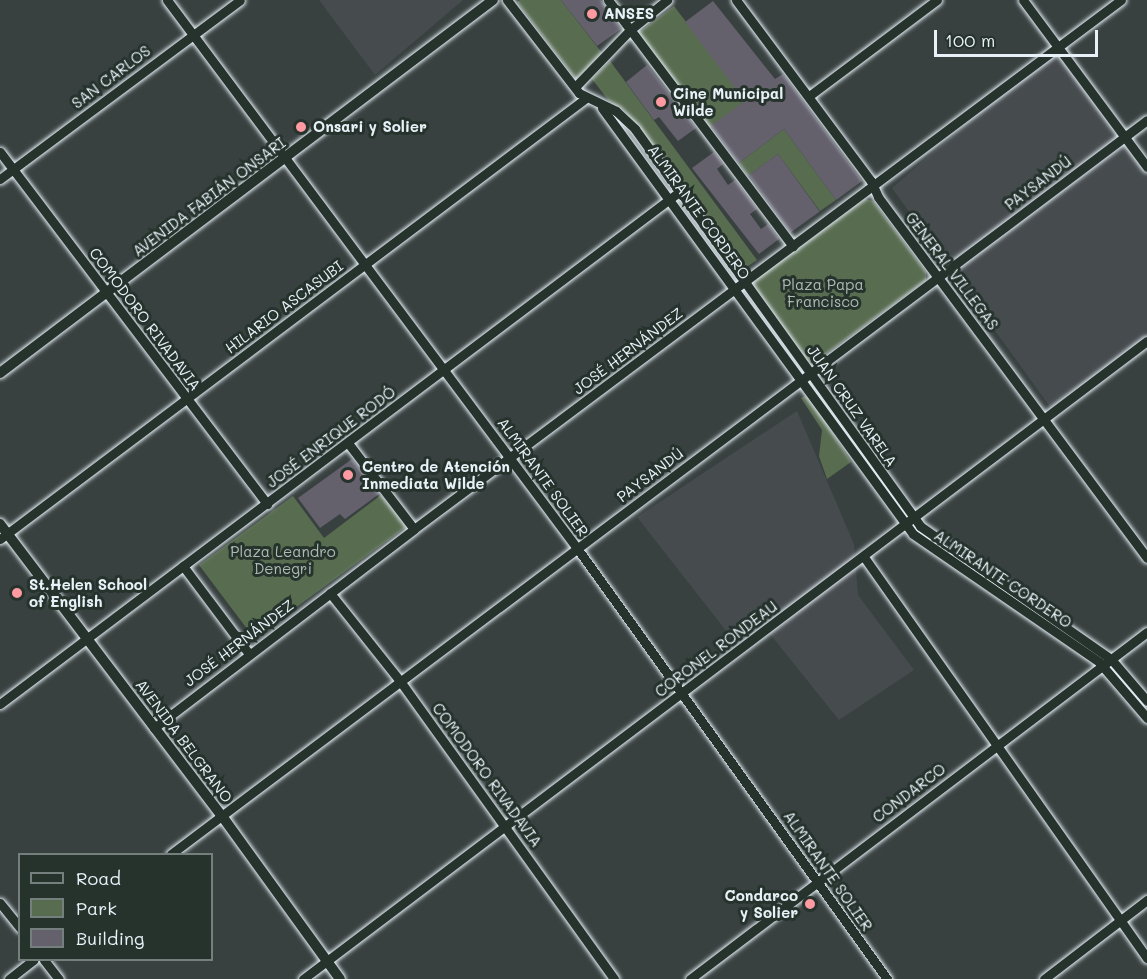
<!DOCTYPE html>
<meta charset="utf-8">
<style>
body{margin:0}
#map{position:relative;width:1147px;height:979px;overflow:hidden;background:#394140;font-family:Mali,sans-serif}
div>[style]{position:absolute}
.built>*{inset:0;background:#464b4e}
.green>*{inset:0;background:#586c50;transform-origin:0 0}
.building>*{inset:0;background:#64616d;transform-origin:0 0}
.roads{filter:drop-shadow(0 0 2px #e8f1f8) drop-shadow(0 0 2px #e8f1f8)}
.minor>*{height:9px;margin:-4.5px;padding:0 4.5px;transform-origin:4.5px;border-radius:4.5px;background:#26332d}
.tertiary>*{height:10px;margin:-5px;padding:0 5px;transform-origin:5px;border-radius:5px;background:#26332d}
.dots>*{width:16px;height:16px;translate:-50% -50%;box-sizing:border-box;border:3px solid #26332d;border-radius:50%}
span{translate:-50% -50%;white-space:nowrap;text-align:center;line-height:1.15;-webkit-text-stroke:6px #26332d;paint-order:stroke}
.poi-label{font-size:15px;color:#e8f1f8;font-weight:700}
.left{translate:0 -50%;text-align:left}
.right{translate:-100% -50%;text-align:right}
.street-label{font-size:15px;color:#e8f1f8}
.park-label{font-size:15px;color:#aebcb5}
.legend{position:absolute;left:18px;top:853px;width:195px;height:108px;box-sizing:border-box;background:#26332d;border:2px solid #747f7e;margin:0;padding:8px 10px;list-style:none;font-size:18px;color:#e8f1f8}
.legend li{display:flex;align-items:center;gap:12px;height:30px}
.legend b{width:30px;border:2px solid #747f7e}
.scale{position:absolute;left:934px;top:30px;width:164px;height:27px;box-sizing:border-box;border:3px solid #e8f1f8;border-top:0;padding-left:8px;font-size:18px;line-height:21px;white-space:nowrap;color:#e8f1f8;-webkit-text-stroke:4px #26332d;paint-order:stroke}
</style>
<div id="map">
<div class="built">
<i style="clip-path:polygon(319px 0,463px 0,375px 75px)"></i>
<i style="clip-path:polygon(1063px 40px,1147px 171px,1147px 343px,1053px 411px,892px 188px)"></i>
<i style="clip-path:polygon(797px 411px,854px 544px,858px 595px,914px 670px,839px 720px,762px 624px,738px 646px,637px 517px)"></i>
</div>
<div class="green">
<i style="clip-path:polygon(520px 0,561px 0,602px 53px,576px 79px,517px 2px)"></i>
<i style="left:674px;top:6px;width:119px;height:49px;rotate:53deg"></i>
<i style="clip-path:polygon(610px 61px,757px 260px,745px 268px,624px 110px,609px 101px,592px 79px)"></i>
<i style="clip-path:polygon(784px 129px,836px 200px,820px 211px,778px 154px,748px 176px,739px 163px)"></i>
<i style="clip-path:polygon(865px 199px,873px 201px,926px 272px,926px 280px,815px 362px,807px 361px,750px 284px)"></i>
<i style="clip-path:polygon(805px 396px,810px 397px,851px 462px,827px 479px,819px 456px,822px 430px,801px 398px)"></i>
<i style="clip-path:polygon(381px 495px,406px 527px,254px 638px,199px 565px,293px 496px,324px 538px)"></i>
</div>
<div class="building">
<i style="clip-path:polygon(561px 0,601px 0,621px 29px,597px 46px)"></i>
<i style="clip-path:polygon(713px 1px,775px 79px,783px 74px,862px 181px,836px 200px,784px 129px,739px 163px,711px 126px,745px 101px,685px 22px)"></i>
<i style="clip-path:polygon(647px 65px,696px 128px,678px 141px,659px 117px,654px 120px,626px 82px)"></i>
<i style="clip-path:polygon(714px 152px,723px 164px,717px 169px,728px 185px,735px 180px,757px 209px,750px 214px,761px 229px,768px 224px,779px 239px,759px 254px,692px 168px)"></i>
<i style="left:778px;top:154px;width:71px;height:36px;rotate:54deg"></i>
<i style="clip-path:polygon(352px 459px,379px 494px,345px 519px,340px 514px,320px 528px,298px 498px)"></i>
</div>
<div class="roads">
<div class="minor">
<i style="left:167px;top:0;width:684px;rotate:53.2deg"></i>
<i style="left:577px;top:548px;width:531px;rotate:54.27deg"></i>
<i style="left:507px;top:0;width:118px;rotate:52.3deg"></i>
<i style="left:579px;top:93px;width:41px;rotate:25.9deg"></i>
<i style="left:616px;top:111px;width:26px;rotate:43deg"></i>
<i style="left:635px;top:129px;width:489px;rotate:54.3deg"></i>
<i style="left:920px;top:526px;width:233px;rotate:34.9deg"></i>
<i style="left:1111px;top:659px;width:55px;rotate:49.4deg"></i>
<i style="left:608px;top:0;width:308px;rotate:53.1deg"></i>
<i style="left:736px;top:0;width:226px;rotate:53.3deg"></i>
<i style="left:871px;top:181px;width:17px;rotate:66deg"></i>
<i style="left:878px;top:197px;width:450px;rotate:53.3deg"></i>
<i style="left:1023px;top:0;width:208px;rotate:53.4deg"></i>
<i style="left:575px;top:87px;width:79px;rotate:-46deg"></i>
<i style="left:630px;top:30px;width:48px;rotate:-39deg"></i>
<i style="left:809px;top:96px;width:160px;rotate:-36.9deg"></i>
<i style="left:602px;top:108px;width:527px;rotate:53.87deg"></i>
<i style="left:913px;top:534px;width:226px;rotate:34.5deg"></i>
<i style="left:1099px;top:662px;width:74px;rotate:49.4deg"></i>
<i style="left:0;top:152px;width:442px;rotate:52.8deg"></i>
<i style="left:0;top:179px;width:299px;rotate:-36.7deg"></i>
<i style="left:348px;top:443px;width:108px;rotate:52.5deg"></i>
<i style="left:0;top:539px;width:733px;rotate:-36.96deg"></i>
<i style="left:864px;top:557px;width:491px;rotate:54.8deg"></i>
<i style="left:183px;top:566px;width:110px;rotate:53.1deg"></i>
<i style="left:330px;top:593px;width:112px;rotate:51.5deg"></i>
<i style="left:400px;top:681px;width:367px;rotate:54.3deg"></i>
<i style="left:0;top:704px;width:850px;rotate:-37.02deg"></i>
<i style="left:154px;top:728px;width:327px;rotate:-37.4deg"></i>
<i style="left:414px;top:529px;width:883px;rotate:-36.81deg"></i>
<i style="left:171px;top:854px;width:1221px;rotate:-36.94deg"></i>
<i style="left:0;top:903px;width:32px;rotate:51deg"></i>
<i style="left:44px;top:960px;width:24px;rotate:52deg"></i>
<i style="left:9px;top:979px;width:31px;rotate:-38deg"></i>
<i style="left:303px;top:979px;width:1058px;rotate:-37.09deg"></i>
<i style="left:690px;top:979px;width:574px;rotate:-37.21deg"></i>
<i style="left:1044px;top:979px;width:130px;rotate:-37.5deg"></i>
</div>
<div class="tertiary">
<i style="left:0;top:373px;width:618px;rotate:-37.11deg"></i>
<i style="left:0;top:524px;width:367px;rotate:52.8deg"></i>
<i style="left:222px;top:816px;width:201px;rotate:54.1deg"></i>
</div>
</div>
<div class="dots">
<i style="left:592px;top:14px;background:#ff9aa2"></i>
<i style="left:661px;top:102px;background:#ff9aa2"></i>
<i style="left:301px;top:127px;background:#ff9aa2"></i>
<i style="left:348px;top:475px;background:#ff9aa2"></i>
<i style="left:17px;top:593px;background:#ff9aa2"></i>
<i style="left:810px;top:904px;background:#ff9aa2"></i>
</div>
<div class="poi-label">
<span class="left" style="left:604px;top:14px">ANSES</span>
<span class="left" style="left:673px;top:102px">Cine Municipal<br>Wilde</span>
<span class="left" style="left:313px;top:127px">Onsari y Solier</span>
<span class="left" style="left:362px;top:475px">Centro de Atención<br>Inmediata Wilde</span>
<span class="left" style="left:29px;top:593px">St.Helen School<br>of English</span>
<span class="right" style="left:798px;top:904px">Condarco<br>y Solier</span>
</div>
<div class="street-label">
<span style="left:111px;top:77px;rotate:-37deg">SAN CARLOS</span>
<span style="left:1038px;top:183px;rotate:-37deg">PAYSANDÚ</span>
<span style="left:209px;top:197px;rotate:-37deg">AVENIDA FABIÁN ONSARI</span>
<span style="left:699px;top:212px;rotate:54deg">ALMIRANTE CORDERO</span>
<span style="left:952px;top:271px;rotate:53deg">GENERAL VILLEGAS</span>
<span style="left:284px;top:307px;rotate:-37deg">HILARIO ASCASUBI</span>
<span style="left:145px;top:319px;rotate:53deg">COMODORO RIVADAVIA</span>
<span style="left:628px;top:351px;rotate:-37deg">JOSÉ HERNÁNDEZ</span>
<span style="left:852px;top:406px;rotate:55deg">JUAN CRUZ VARELA</span>
<span style="left:331px;top:437px;rotate:-37deg">JOSÉ ENRIQUE RODÓ</span>
<span style="left:650px;top:475px;rotate:-37deg">PAYSANDÚ</span>
<span style="left:543px;top:477px;rotate:54deg">ALMIRANTE SOLIER</span>
<span style="left:1003px;top:579px;rotate:34deg">ALMIRANTE CORDERO</span>
<span style="left:239px;top:643px;rotate:-37deg">JOSÉ HERNÁNDEZ</span>
<span style="left:716px;top:649px;rotate:-37deg">CORONEL RONDEAU</span>
<span style="left:184px;top:741px;rotate:53deg">AVENIDA BELGRANO</span>
<span style="left:487px;top:775px;rotate:54deg">COMODORO RIVADAVIA</span>
<span style="left:909px;top:793px;rotate:-37deg">CONDARCO</span>
<span style="left:828px;top:871px;rotate:55deg">ALMIRANTE SOLIER</span>
</div>
<div class="park-label">
<span style="left:823px;top:293px">Plaza Papa<br>Francisco</span>
<span style="left:283px;top:560px">Plaza Leandro<br>Denegri</span>
</div>
<ul class="legend">
<li><b style="height:8px;background:#26332d"></b>Road</li>
<li><b style="height:16px;background:#586c50"></b>Park</li>
<li><b style="height:16px;background:#64616d"></b>Building</li>
</ul>
<div class="scale">100 m</div>
</div>
